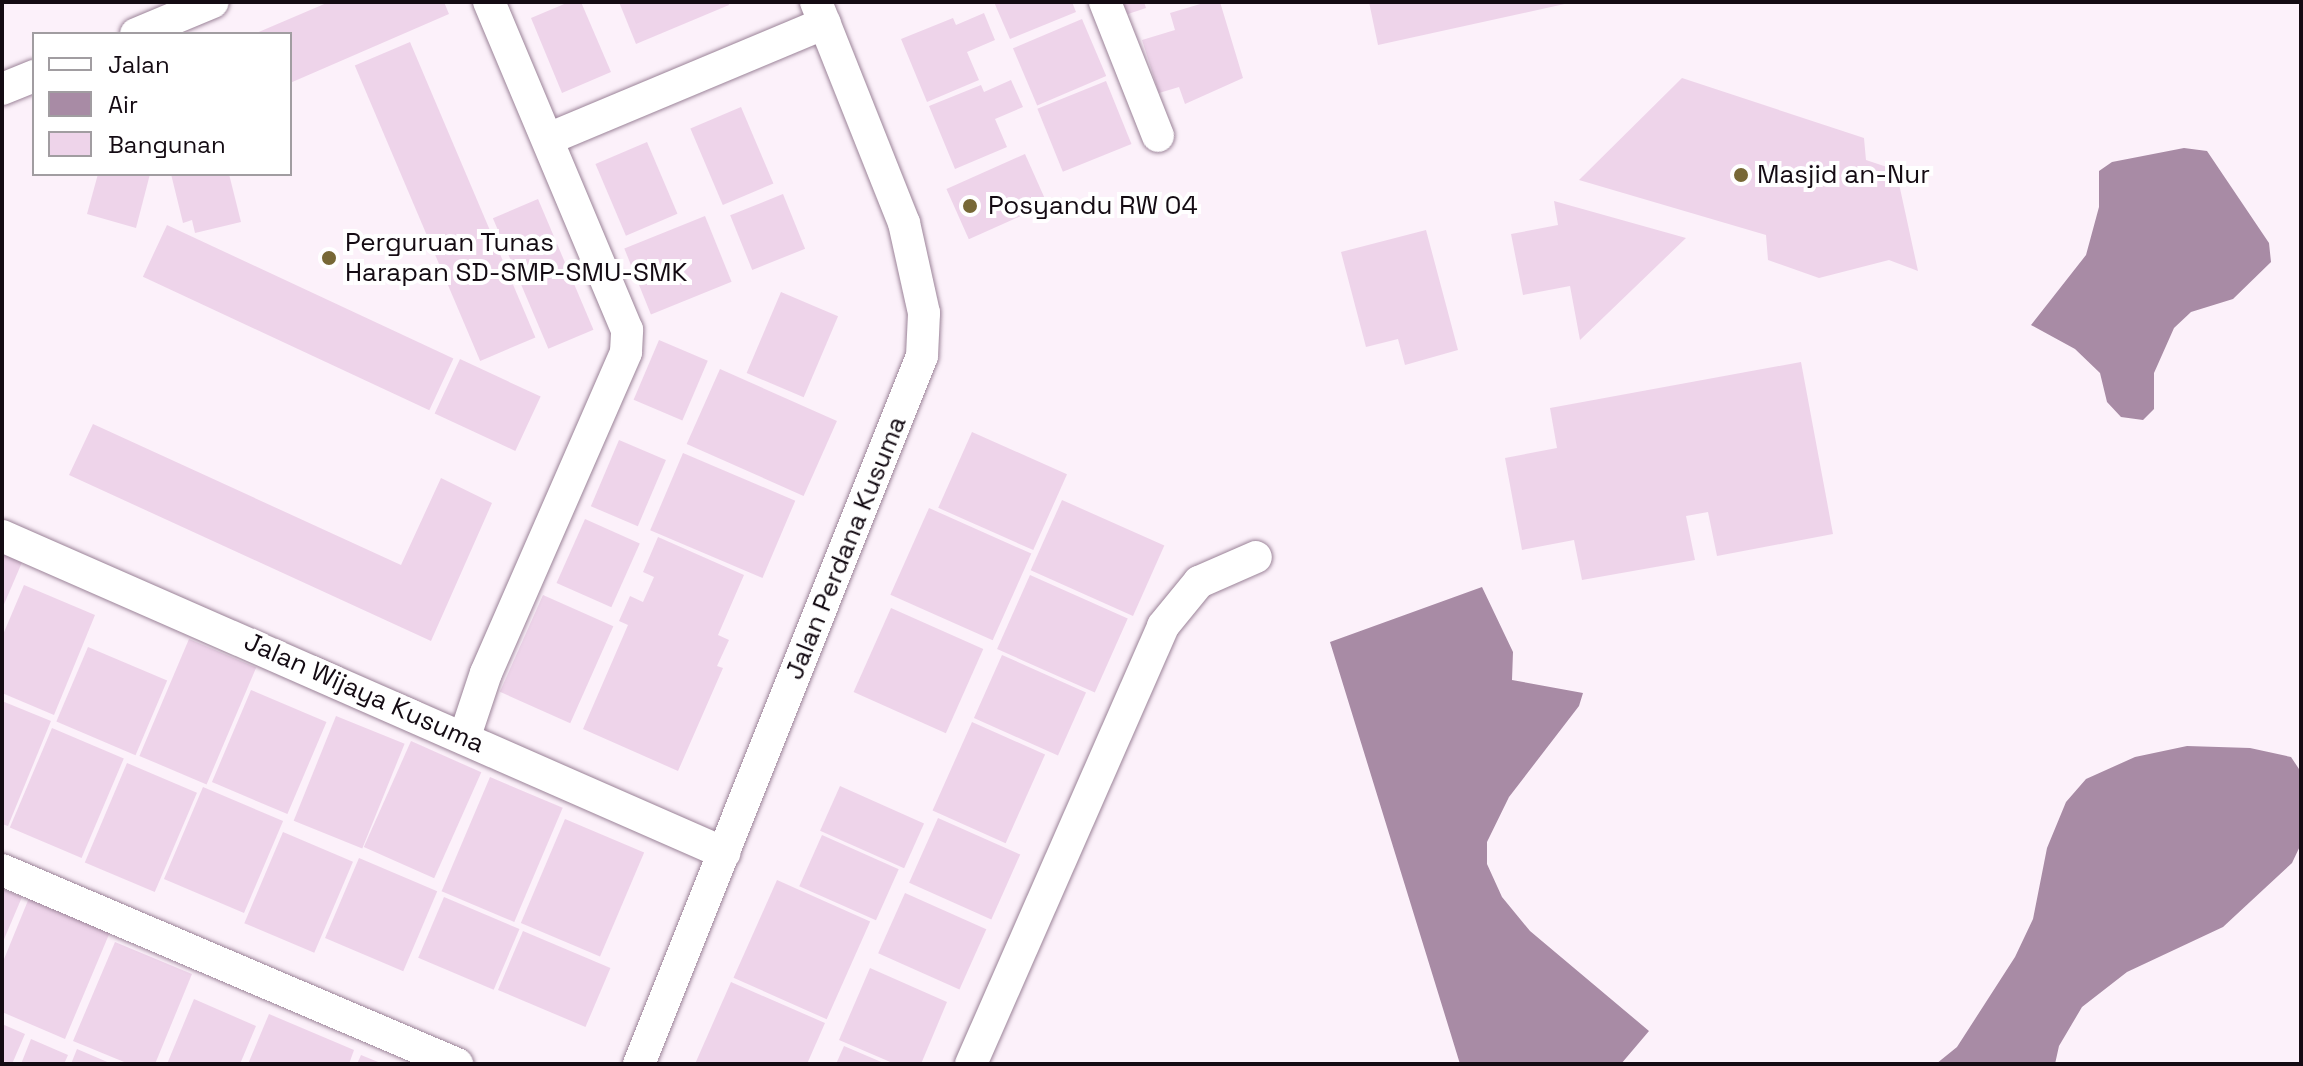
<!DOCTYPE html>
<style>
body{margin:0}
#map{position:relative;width:2303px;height:1066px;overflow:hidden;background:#fcf1fa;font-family:"Space Grotesk",sans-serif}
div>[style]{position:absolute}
.water>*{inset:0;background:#a88ba5}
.building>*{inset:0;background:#eed4ea;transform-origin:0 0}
.roads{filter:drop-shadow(0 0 2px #9b8398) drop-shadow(0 0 2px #9b8398)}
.minor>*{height:32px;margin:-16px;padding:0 16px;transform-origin:16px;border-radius:16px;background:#fff}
.dots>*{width:22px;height:22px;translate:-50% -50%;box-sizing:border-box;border:4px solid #fff;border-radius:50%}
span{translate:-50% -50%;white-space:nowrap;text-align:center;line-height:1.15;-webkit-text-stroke:8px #fff;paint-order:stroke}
.poi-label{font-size:26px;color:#140b13}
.left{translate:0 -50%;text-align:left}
.street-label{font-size:26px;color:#140b13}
.frame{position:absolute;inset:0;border:4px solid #140b13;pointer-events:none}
.legend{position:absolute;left:32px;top:32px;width:260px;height:144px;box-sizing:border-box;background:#fff;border:2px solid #a19da1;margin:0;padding:10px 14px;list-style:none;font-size:24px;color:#140b13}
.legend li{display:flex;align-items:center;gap:16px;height:40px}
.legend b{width:40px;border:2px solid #a19da1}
</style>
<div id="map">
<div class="water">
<i style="clip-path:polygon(2184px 148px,2207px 151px,2269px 243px,2271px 262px,2233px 299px,2191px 312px,2174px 328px,2154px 373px,2154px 409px,2143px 420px,2121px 417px,2107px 402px,2100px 373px,2075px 349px,2031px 325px,2086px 255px,2099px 207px,2099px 171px,2112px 162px)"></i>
<i style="clip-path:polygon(1482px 587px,1513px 652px,1512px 680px,1583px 693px,1579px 706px,1509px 797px,1487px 842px,1487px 864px,1502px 897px,1530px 931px,1649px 1031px,1621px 1064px,1460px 1064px,1330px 642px)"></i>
<i style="clip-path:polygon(2187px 746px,2250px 748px,2291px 757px,2301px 772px,2301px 844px,2292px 863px,2223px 927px,2127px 972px,2082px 1007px,2059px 1046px,2055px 1064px,1936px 1064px,1957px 1047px,2015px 957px,2033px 919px,2047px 848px,2066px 802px,2086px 779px,2135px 757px)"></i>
</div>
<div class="building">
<i style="clip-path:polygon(329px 2px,444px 2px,449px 14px,290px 83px,290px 34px,254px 34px)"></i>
<i style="clip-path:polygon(569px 2px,581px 2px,611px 72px,562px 93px,531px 18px)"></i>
<i style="clip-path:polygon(619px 2px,728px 2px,729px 5px,636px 44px)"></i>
<i style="clip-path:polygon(994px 2px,1072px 2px,1076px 12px,1010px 39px)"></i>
<i style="clip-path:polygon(1117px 2px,1144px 2px,1146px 8px,1122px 16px)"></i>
<i style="clip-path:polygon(1207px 2px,1220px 2px,1243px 78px,1185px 104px,1179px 87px,1159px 93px,1142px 40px,1175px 30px,1170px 13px)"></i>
<i style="clip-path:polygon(1369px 2px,1568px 2px,1569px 3px,1378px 45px)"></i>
<i style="clip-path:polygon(984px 13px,995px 40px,967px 52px,979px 80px,927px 102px,901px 39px,953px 18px,956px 25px)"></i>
<i style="left:1082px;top:19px;width:62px;height:75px;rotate:67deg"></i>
<i style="left:410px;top:42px;width:321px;height:60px;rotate:67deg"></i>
<i style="clip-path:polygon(1682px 78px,1864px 138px,1866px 160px,1896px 170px,1918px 271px,1889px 260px,1819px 278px,1768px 260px,1766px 235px,1579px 180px)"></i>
<i style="clip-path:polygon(1011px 80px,1023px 107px,995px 119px,1007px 147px,955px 169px,929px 106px,981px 85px,984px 92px)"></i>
<i style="left:1106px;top:81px;width:68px;height:74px;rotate:68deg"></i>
<i style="left:741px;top:107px;width:83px;height:55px;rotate:67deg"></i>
<i style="left:647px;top:142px;width:78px;height:56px;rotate:67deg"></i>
<i style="left:1025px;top:154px;width:55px;height:86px;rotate:66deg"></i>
<i style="clip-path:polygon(98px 174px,150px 174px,136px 228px,87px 214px)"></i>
<i style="clip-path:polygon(171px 174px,229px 174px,241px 222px,195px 233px,192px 220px,183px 223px)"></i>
<i style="left:783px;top:194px;width:59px;height:57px;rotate:68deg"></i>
<i style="left:538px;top:199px;width:142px;height:49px;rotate:67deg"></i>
<i style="clip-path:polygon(1554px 201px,1686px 238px,1580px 340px,1570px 286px,1523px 295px,1511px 234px,1558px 225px)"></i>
<i style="left:705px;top:216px;width:71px;height:87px;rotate:68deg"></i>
<i style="left:167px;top:225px;width:316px;height:57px;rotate:25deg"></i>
<i style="clip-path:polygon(1426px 230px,1458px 350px,1405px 365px,1398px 339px,1366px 347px,1341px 252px)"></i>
<i style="left:781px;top:292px;width:62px;height:88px;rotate:23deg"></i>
<i style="left:659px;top:340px;width:53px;height:65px;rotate:23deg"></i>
<i style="left:460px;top:359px;width:89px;height:60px;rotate:25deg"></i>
<i style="clip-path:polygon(1801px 362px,1833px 534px,1717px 556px,1708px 512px,1686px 516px,1695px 560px,1582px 580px,1574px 540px,1522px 550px,1505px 458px,1557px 448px,1550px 408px)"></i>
<i style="left:720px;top:369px;width:128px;height:82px;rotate:24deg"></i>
<i style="clip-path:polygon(93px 424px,401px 565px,441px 478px,492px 503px,431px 641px,69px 475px)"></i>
<i style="left:972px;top:432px;width:104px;height:83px;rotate:24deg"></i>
<i style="left:619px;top:440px;width:51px;height:72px;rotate:23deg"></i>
<i style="left:683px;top:453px;width:122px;height:84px;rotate:23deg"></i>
<i style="left:1062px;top:500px;width:112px;height:77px;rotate:24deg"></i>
<i style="left:929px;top:508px;width:112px;height:95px;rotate:24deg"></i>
<i style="left:585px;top:519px;width:60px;height:70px;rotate:24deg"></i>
<i style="clip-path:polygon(658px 537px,744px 575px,718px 635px,729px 640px,717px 666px,723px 668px,678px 771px,583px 729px,628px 625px,619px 621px,630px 596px,643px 602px,654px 577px,643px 572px)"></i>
<i style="clip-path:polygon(2px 551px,23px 560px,2px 609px)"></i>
<i style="left:1030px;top:575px;width:107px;height:81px;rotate:24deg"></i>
<i style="clip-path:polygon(24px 585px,95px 615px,54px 715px,2px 693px,2px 637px)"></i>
<i style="left:543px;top:595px;width:77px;height:106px;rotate:24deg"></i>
<i style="left:891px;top:608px;width:101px;height:92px;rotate:24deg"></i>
<i style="left:189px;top:639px;width:73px;height:127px;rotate:23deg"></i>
<i style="left:88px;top:647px;width:86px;height:81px;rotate:23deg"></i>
<i style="left:1002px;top:655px;width:92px;height:69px;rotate:24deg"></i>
<i style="left:251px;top:690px;width:82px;height:100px;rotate:23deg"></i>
<i style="clip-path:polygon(2px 701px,51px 721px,8px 826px,2px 824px)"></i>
<i style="left:336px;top:716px;width:74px;height:113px;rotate:22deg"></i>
<i style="left:972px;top:722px;width:80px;height:97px;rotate:24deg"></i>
<i style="left:52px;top:728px;width:78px;height:108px;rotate:23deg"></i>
<i style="left:411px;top:741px;width:77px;height:116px;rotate:24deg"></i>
<i style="left:127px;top:763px;width:76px;height:108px;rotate:23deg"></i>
<i style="left:490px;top:777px;width:79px;height:124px;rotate:23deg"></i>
<i style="left:840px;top:786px;width:92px;height:49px;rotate:24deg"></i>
<i style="left:203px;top:787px;width:87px;height:100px;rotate:23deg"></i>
<i style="left:938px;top:818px;width:90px;height:71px;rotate:24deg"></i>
<i style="left:565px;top:819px;width:86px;height:113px;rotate:23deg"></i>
<i style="left:283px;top:832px;width:76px;height:99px;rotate:23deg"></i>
<i style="left:822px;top:835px;width:84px;height:56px;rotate:24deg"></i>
<i style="left:359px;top:858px;width:85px;height:87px;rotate:23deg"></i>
<i style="left:777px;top:880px;width:102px;height:107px;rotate:24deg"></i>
<i style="clip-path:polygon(2px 889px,22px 897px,2px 944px)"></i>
<i style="left:905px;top:893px;width:89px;height:66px;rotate:24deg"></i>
<i style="left:444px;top:897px;width:82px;height:66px;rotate:23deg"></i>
<i style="clip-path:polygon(29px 898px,110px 932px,65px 1039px,2px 1012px,2px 964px)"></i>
<i style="left:523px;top:931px;width:95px;height:64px;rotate:23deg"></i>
<i style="clip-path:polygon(115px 942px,192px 974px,155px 1064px,129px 1064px,73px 1041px)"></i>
<i style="clip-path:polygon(870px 968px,947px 1002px,921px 1064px,895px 1064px,839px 1040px)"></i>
<i style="clip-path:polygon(731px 982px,825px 1023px,807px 1064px,695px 1064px)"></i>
<i style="clip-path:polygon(194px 999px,256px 1026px,240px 1064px,167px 1064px)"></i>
<i style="clip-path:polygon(269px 1014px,354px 1050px,349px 1064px,248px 1064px)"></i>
<i style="clip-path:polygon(2px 1024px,25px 1034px,12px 1064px,2px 1064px)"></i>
<i style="clip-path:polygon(31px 1039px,68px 1055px,64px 1064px,21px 1064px)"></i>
<i style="clip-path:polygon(844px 1046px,886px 1064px,836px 1064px)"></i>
<i style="clip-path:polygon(77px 1049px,112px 1064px,71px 1064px)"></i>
<i style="clip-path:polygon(361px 1055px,383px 1064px,357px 1064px)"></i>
</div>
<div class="roads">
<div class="minor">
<i style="left:1105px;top:2px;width:144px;rotate:68.4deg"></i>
<i style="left:136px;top:34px;width:83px;rotate:-22.6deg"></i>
<i style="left:2px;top:89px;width:35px;rotate:-22deg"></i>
<i style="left:548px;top:139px;width:300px;rotate:-22.7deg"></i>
<i style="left:2px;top:536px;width:789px;rotate:23.7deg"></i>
<i style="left:465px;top:736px;width:66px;rotate:-71.6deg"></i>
<i style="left:486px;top:673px;width:350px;rotate:-66.4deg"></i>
<i style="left:626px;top:352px;width:22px;rotate:-87deg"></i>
<i style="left:627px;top:330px;width:356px;rotate:-112.8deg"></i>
<i style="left:2px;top:870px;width:495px;rotate:23.1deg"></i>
<i style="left:639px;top:1064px;width:762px;rotate:-68.21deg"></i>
<i style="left:922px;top:356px;width:43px;rotate:-87.3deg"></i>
<i style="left:924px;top:313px;width:92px;rotate:-102.5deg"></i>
<i style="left:904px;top:223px;width:238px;rotate:-111.7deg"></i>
<i style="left:971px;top:1064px;width:478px;rotate:-66.3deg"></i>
<i style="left:1163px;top:626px;width:57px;rotate:-50.7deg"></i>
<i style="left:1199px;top:582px;width:62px;rotate:-23.7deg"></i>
</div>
</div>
<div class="dots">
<i style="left:1741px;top:175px;background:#776836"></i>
<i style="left:970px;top:206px;background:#776836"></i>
<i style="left:329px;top:258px;background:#776836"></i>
</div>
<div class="poi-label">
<span class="left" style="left:1757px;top:175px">Masjid an-Nur</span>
<span class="left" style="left:988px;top:206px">Posyandu RW 04</span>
<span class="left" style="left:345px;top:258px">Perguruan Tunas<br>Harapan SD-SMP-SMU-SMK</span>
</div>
<div class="street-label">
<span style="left:846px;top:548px;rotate:-68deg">Jalan Perdana Kusuma</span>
<span style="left:364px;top:693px;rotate:24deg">Jalan Wijaya Kusuma</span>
</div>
<div class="frame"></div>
<ul class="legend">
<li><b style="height:10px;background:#fff"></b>Jalan</li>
<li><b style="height:22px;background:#a88ba5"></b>Air</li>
<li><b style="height:22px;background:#eed4ea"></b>Bangunan</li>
</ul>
</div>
